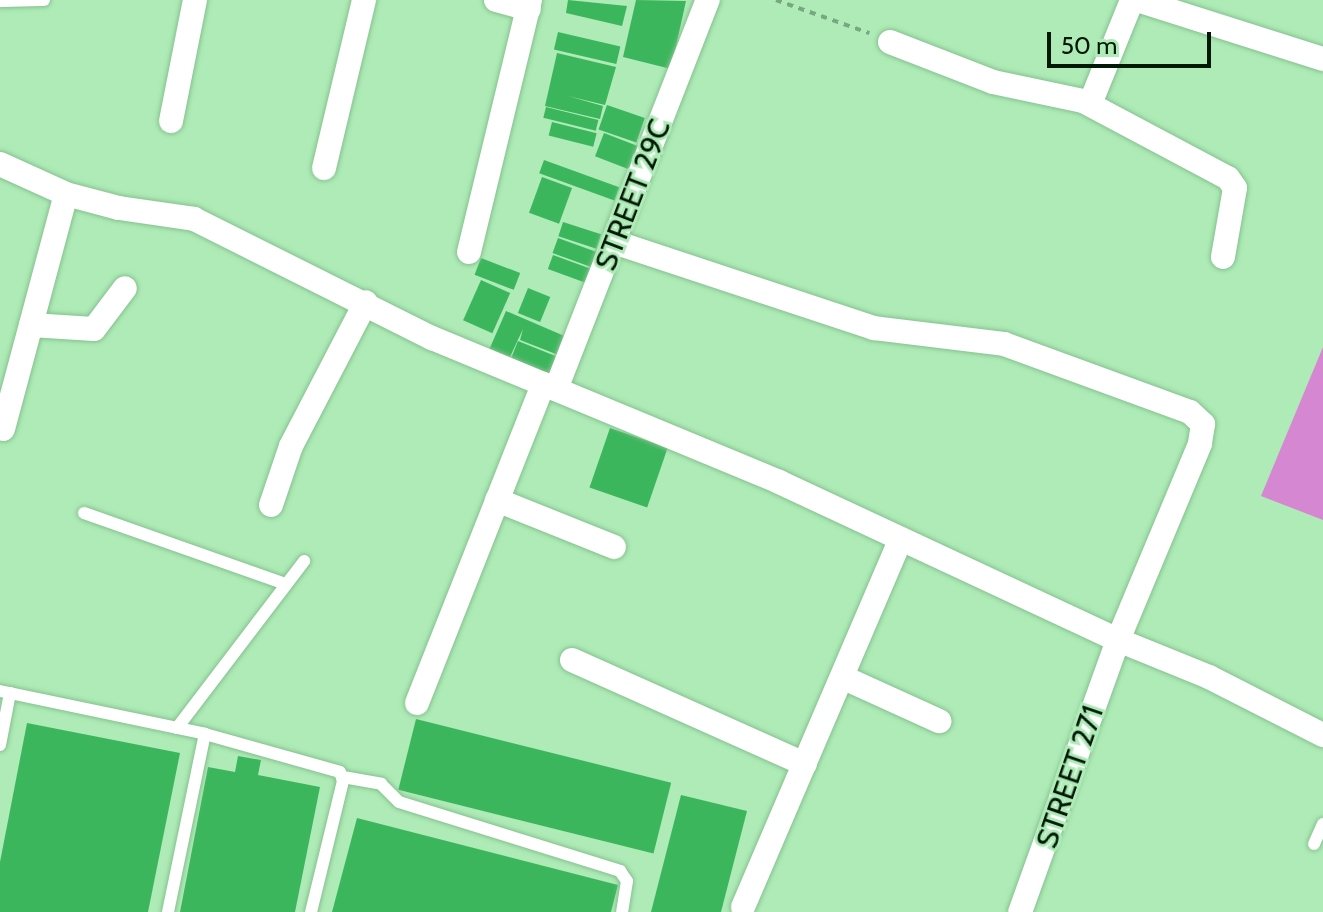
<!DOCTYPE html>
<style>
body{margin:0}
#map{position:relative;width:1323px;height:912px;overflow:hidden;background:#aeebb7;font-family:Cabin,sans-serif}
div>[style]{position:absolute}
.green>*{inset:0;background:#d687d1}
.building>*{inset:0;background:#3cb65d;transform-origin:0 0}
.path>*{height:4px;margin-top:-2px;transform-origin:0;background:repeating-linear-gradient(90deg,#77a87f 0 6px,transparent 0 12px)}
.roads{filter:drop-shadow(0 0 2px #86c18f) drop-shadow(0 0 2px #86c18f)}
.service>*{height:12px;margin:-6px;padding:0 6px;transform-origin:6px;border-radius:6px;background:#fff}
.minor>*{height:24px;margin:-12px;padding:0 12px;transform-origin:12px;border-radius:12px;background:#fff}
span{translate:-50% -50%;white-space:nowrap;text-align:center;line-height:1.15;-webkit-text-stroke:6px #aeebb7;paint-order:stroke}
.street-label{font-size:30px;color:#021806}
.scale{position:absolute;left:1047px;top:32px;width:164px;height:36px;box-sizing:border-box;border:4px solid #021806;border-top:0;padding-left:10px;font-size:24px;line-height:28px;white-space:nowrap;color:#021806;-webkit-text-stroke:6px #aeebb7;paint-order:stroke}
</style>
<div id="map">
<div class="green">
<i style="clip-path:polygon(1323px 347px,1323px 520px,1261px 496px)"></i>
</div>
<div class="building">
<i style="clip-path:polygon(568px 0,627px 6px,622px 26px,566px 13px)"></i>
<i style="clip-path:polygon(636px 0,686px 1px,671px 69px,623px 57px)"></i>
<i style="left:558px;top:32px;width:64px;height:18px;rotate:13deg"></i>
<i style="clip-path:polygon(557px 53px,616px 67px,605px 105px,568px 96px,603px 106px,600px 119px,545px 106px)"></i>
<i style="left:607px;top:105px;width:40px;height:26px;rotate:19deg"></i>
<i style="left:546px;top:107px;width:54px;height:11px;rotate:14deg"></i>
<i style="left:552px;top:122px;width:46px;height:14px;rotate:14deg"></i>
<i style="left:604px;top:133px;width:36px;height:25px;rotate:21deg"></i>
<i style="left:544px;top:160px;width:80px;height:14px;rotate:20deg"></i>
<i style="left:542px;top:177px;width:32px;height:38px;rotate:20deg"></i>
<i style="left:563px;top:222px;width:40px;height:15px;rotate:18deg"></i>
<i style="left:558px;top:238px;width:41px;height:16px;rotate:20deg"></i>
<i style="left:553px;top:255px;width:40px;height:15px;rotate:20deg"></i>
<i style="left:481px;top:258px;width:42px;height:18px;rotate:21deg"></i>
<i style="left:481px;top:280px;width:32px;height:44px;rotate:24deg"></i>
<i style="left:528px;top:288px;width:24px;height:27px;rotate:22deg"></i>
<i style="clip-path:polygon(506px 311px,569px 338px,561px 356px,520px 340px,523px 329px,509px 359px,489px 350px)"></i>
<i style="left:518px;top:341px;width:45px;height:21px;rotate:22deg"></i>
<i style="left:610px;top:428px;width:61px;height:63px;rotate:19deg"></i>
<i style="left:416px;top:719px;width:263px;height:73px;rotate:14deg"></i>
<i style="clip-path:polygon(27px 723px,180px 753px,148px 912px,0 912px,0 862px)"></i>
<i style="clip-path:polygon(238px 756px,261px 760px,258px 775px,320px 787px,295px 912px,180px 912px,208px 767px,235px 772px)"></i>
<i style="clip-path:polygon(681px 795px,747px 811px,721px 912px,651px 912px)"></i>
<i style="clip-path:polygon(357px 818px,618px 885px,611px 912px,332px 912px)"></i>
</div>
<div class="path">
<i style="left:776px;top:0;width:99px;rotate:19.5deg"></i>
</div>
<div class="roads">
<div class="service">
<i style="left:0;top:1px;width:44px;rotate:-1.3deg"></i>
<i style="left:84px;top:513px;width:214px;rotate:19.4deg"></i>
<i style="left:0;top:691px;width:209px;rotate:11.8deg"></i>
<i style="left:205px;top:734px;width:140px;rotate:15.7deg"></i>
<i style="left:340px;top:772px;width:9px;rotate:72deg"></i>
<i style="left:343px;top:781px;width:135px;rotate:103.7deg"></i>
<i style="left:177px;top:728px;width:210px;rotate:-52.7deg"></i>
<i style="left:0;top:745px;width:53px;rotate:-79.1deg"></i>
<i style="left:343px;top:777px;width:39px;rotate:10deg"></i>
<i style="left:381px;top:784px;width:25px;rotate:45deg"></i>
<i style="left:399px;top:802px;width:232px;rotate:17.3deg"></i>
<i style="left:620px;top:871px;width:12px;rotate:55deg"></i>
<i style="left:627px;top:881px;width:31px;rotate:99deg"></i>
<i style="left:1314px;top:844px;width:22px;rotate:-66deg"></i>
<i style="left:168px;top:912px;width:182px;rotate:-78.3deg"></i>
</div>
<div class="minor">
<i style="left:496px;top:0;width:34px;rotate:15deg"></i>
<i style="left:1137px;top:0;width:195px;rotate:17.6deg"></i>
<i style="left:890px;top:42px;width:110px;rotate:21.2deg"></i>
<i style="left:993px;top:82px;width:92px;rotate:11.9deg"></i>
<i style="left:1083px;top:101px;width:164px;rotate:28deg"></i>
<i style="left:1228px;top:178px;width:12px;rotate:55deg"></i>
<i style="left:1235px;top:188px;width:70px;rotate:99.9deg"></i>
<i style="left:1090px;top:104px;width:112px;rotate:-68deg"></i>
<i style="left:171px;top:121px;width:123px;rotate:-78.8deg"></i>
<i style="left:0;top:164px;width:72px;rotate:24.4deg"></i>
<i style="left:66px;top:194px;width:55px;rotate:14.8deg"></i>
<i style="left:119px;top:208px;width:76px;rotate:8.3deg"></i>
<i style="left:194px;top:219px;width:266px;rotate:26.6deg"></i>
<i style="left:432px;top:338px;width:376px;rotate:22.5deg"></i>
<i style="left:779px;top:482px;width:374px;rotate:25deg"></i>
<i style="left:1118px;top:640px;width:98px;rotate:22.1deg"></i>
<i style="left:1209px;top:677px;width:128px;rotate:27deg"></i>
<i style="left:324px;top:168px;width:173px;rotate:-76.6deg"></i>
<i style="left:614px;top:242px;width:274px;rotate:18.3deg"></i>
<i style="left:874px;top:328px;width:131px;rotate:7deg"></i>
<i style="left:1004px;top:344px;width:198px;rotate:20.1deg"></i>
<i style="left:1190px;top:412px;width:18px;rotate:43deg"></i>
<i style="left:1203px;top:424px;width:20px;rotate:99deg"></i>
<i style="left:1200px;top:444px;width:212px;rotate:112.7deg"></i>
<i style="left:1118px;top:640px;width:289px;rotate:109.8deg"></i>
<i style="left:469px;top:252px;width:259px;rotate:-76.4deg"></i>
<i style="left:31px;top:325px;width:63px;rotate:3.6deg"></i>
<i style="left:94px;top:329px;width:51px;rotate:-52.9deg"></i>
<i style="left:556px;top:389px;width:418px;rotate:-68.7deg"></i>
<i style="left:3px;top:429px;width:243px;rotate:-75deg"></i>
<i style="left:497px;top:500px;width:126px;rotate:21.9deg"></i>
<i style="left:271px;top:505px;width:62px;rotate:-71.3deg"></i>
<i style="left:291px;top:446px;width:162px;rotate:-62.5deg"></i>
<i style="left:572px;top:660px;width:255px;rotate:24.1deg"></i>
<i style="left:842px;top:677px;width:107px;rotate:24.4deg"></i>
<i style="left:417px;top:703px;width:343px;rotate:-68.4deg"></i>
<i style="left:743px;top:907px;width:400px;rotate:-66.8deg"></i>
</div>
</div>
<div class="street-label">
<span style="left:633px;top:195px;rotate:-69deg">STREET 29C</span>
<span style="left:1070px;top:777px;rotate:-71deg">STREET 271</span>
</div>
<div class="scale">50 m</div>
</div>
